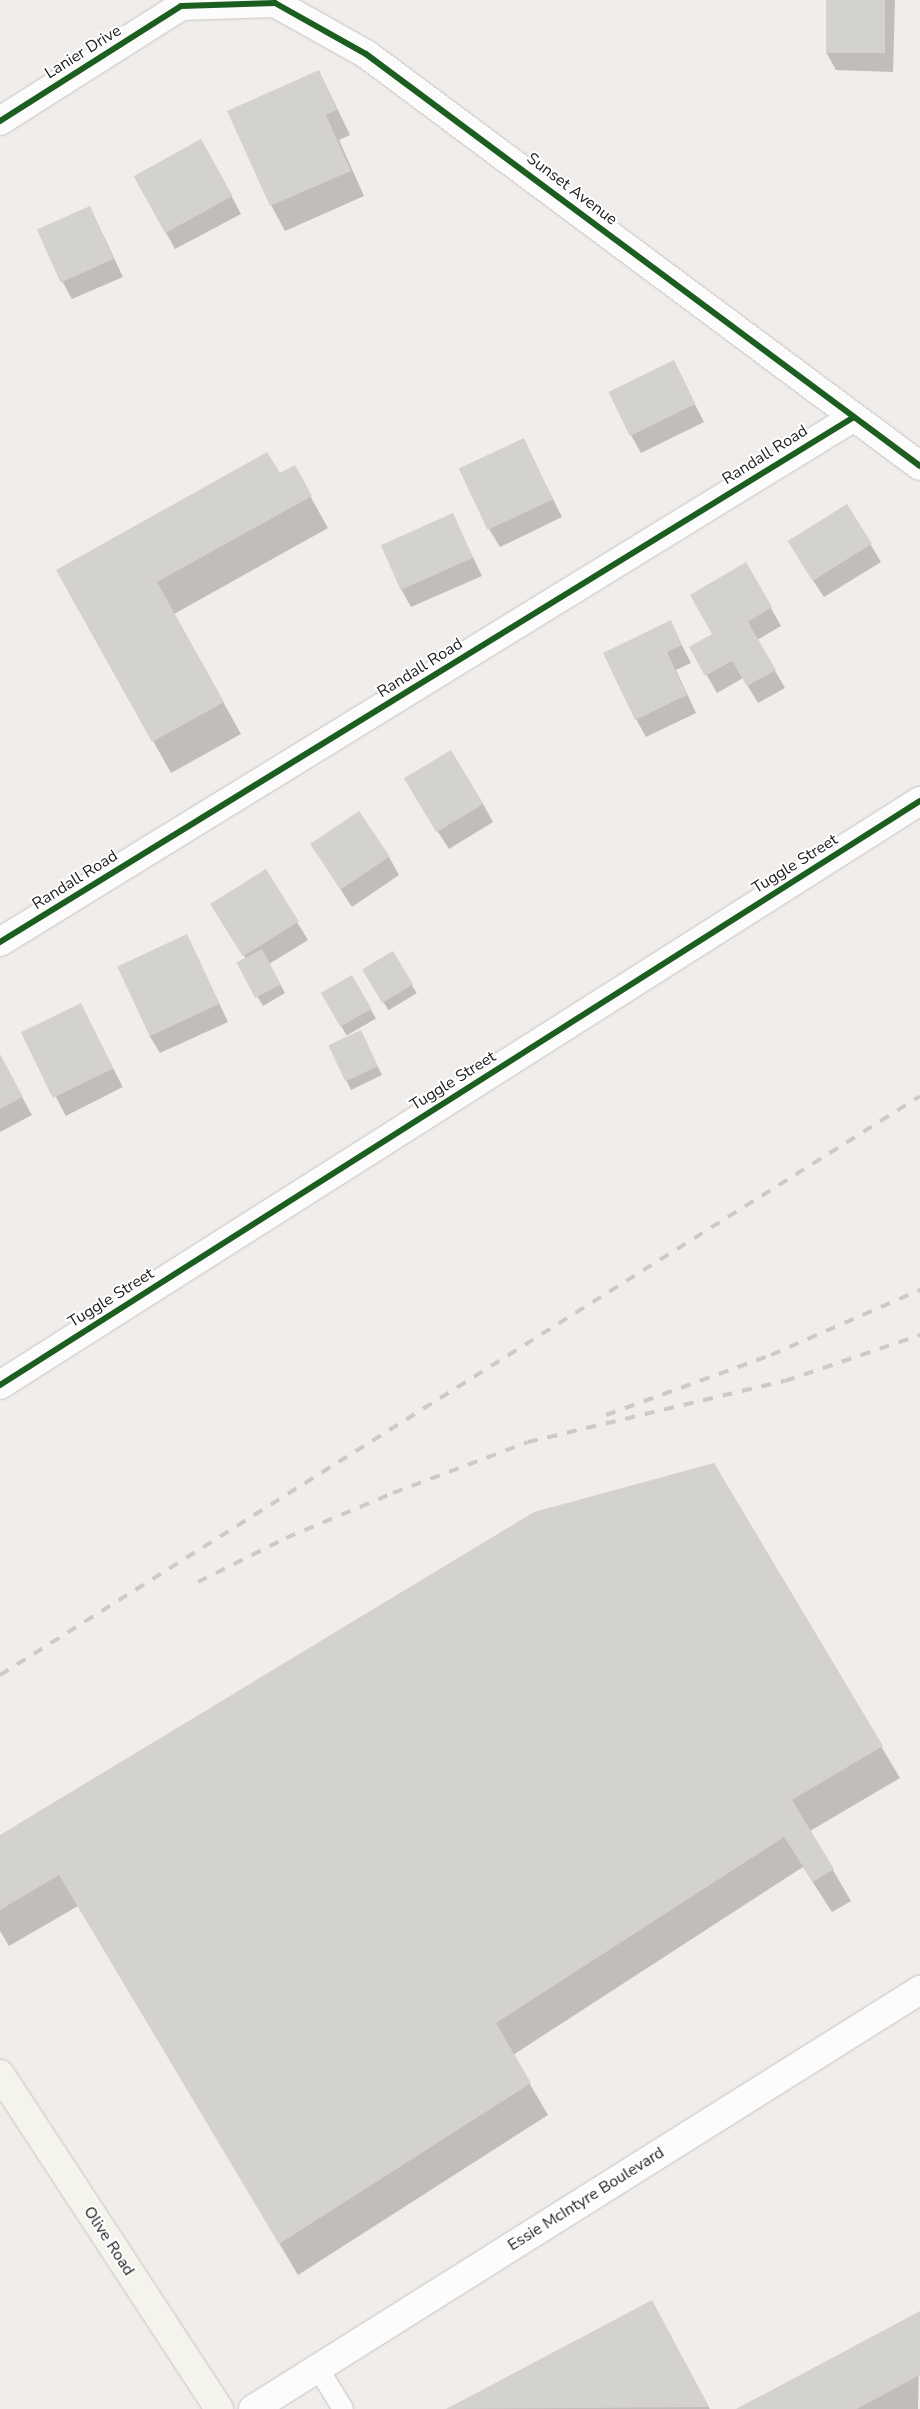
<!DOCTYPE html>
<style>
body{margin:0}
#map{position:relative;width:920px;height:2409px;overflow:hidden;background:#f0edea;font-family:"Nunito Sans",sans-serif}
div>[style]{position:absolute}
.shadow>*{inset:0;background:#0003;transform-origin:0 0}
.building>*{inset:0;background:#d4d2cf;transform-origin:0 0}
.roads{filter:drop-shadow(0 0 1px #c7c5c4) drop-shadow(0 0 1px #c7c5c4)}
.lane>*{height:20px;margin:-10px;padding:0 10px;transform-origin:10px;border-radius:10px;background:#fdfcfc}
.street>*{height:28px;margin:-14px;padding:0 14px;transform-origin:14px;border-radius:14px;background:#fdfcfc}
.secondary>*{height:28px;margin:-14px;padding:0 14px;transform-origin:14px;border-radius:14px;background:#f4f4ed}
.rail>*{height:4px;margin-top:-2px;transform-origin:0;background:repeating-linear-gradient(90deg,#cbcbcb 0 10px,transparent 0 20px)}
.cycleway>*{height:6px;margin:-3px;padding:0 3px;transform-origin:3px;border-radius:3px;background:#1b5e20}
span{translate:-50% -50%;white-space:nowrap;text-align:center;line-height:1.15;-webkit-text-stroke:4px #fff;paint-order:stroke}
.street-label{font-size:16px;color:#212121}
</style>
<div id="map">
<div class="shadow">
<i style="clip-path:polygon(828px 0,895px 0,893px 72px,836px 70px,826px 52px)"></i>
<i style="clip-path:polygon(319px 71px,350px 135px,339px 140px,364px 196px,285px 231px,271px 205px)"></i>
<i style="clip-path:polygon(211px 158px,241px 214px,175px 249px,135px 176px)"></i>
<i style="clip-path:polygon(90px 207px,123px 277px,72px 299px,62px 281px)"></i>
<i style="clip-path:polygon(673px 362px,704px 422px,641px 453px,631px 435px)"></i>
<i style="clip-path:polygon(523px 439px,562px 517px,500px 547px,489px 529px)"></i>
<i style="clip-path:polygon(294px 467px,328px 528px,174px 614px,241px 734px,171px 773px,58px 571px)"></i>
<i style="clip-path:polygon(847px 505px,881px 562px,824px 597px,799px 559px)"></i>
<i style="clip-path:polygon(452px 514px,482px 576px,411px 607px,401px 589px)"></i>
<i style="clip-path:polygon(746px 564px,781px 626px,757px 640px,785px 688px,758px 703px,743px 678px,717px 693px,691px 647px,714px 634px)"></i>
<i style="clip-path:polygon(670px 622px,691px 663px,676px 670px,696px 713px,646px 737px,636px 719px)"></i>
<i style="clip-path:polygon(416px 798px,483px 804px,493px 822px,449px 849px)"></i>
<i style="clip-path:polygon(389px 857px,399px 875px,352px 907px,322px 861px)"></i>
<i style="clip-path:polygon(266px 871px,308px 940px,269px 964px,285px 993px,263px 1006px,238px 964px,246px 959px,223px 923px)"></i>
<i style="clip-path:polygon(187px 936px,228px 1022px,160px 1053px,149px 1035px)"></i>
<i style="left:392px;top:952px;width:48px;height:33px;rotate:59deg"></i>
<i style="left:352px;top:977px;width:48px;height:34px;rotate:60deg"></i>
<i style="left:81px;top:1005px;width:92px;height:64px;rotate:63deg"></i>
<i style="clip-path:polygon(365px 1041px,382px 1075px,351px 1090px,330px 1046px)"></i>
<i style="clip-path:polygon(0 1057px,32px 1115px,0 1132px)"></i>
<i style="clip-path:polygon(713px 1464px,900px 1778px,810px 1831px,851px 1901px,832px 1912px,803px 1867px,513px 2055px,548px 2115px,298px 2275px,78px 1906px,9px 1946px,0 1931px,0 1836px)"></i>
<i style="clip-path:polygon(652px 2302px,710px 2409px,449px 2409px)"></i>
<i style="clip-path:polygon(920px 2312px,918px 2409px,738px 2409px)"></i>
</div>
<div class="building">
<i style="left:826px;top:0;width:59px;height:53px"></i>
<i style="clip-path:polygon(319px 70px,337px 110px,326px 115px,351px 171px,270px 206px,227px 111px)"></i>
<i style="left:201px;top:139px;width:65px;height:77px;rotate:61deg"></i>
<i style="left:90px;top:206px;width:58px;height:58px;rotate:66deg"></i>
<i style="left:674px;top:360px;width:49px;height:73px;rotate:64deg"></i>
<i style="left:524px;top:438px;width:68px;height:72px;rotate:65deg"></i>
<i style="clip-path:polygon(267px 452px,280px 473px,295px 465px,312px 496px,157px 582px,224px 702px,152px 742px,56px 570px)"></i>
<i style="left:847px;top:504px;width:47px;height:70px;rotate:58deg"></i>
<i style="left:453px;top:513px;width:49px;height:79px;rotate:66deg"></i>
<i style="clip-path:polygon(746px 562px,772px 607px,748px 622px,776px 670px,747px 686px,732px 661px,705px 676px,689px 647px,712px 634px,690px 595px)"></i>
<i style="clip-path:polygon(671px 620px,682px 645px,667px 652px,687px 695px,635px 720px,603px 653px)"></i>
<i style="left:451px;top:750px;width:63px;height:55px;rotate:59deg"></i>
<i style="left:359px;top:811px;width:55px;height:59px;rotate:56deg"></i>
<i style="left:266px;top:869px;width:62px;height:66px;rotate:58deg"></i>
<i style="left:187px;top:934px;width:77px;height:77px;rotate:65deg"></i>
<i style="left:262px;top:949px;width:40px;height:29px;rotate:62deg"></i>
<i style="left:393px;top:951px;width:39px;height:36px;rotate:59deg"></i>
<i style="left:352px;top:975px;width:39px;height:36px;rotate:60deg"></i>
<i style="left:81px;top:1003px;width:73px;height:67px;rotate:64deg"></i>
<i style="left:361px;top:1030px;width:40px;height:36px;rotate:65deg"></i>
<i style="clip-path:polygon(0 1054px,23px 1097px,0 1109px)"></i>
<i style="clip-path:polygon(714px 1463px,883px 1746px,792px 1800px,834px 1869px,813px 1882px,784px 1837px,496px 2023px,531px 2083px,279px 2244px,59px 1875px,0 1910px,0 1835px,534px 1512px)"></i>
<i style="clip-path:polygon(652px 2300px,709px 2407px,446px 2409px)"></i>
<i style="clip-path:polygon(920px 2311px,920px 2375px,857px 2409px,736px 2409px)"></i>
</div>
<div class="roads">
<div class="lane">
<i style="left:318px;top:2368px;width:48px;rotate:58.6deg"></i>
</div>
<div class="street">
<i style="left:0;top:121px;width:214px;rotate:-32.4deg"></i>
<i style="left:181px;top:6px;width:94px;rotate:-1.8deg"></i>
<i style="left:275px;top:3px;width:104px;rotate:29.3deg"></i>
<i style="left:366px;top:54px;width:690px;rotate:36.64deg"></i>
<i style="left:0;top:942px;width:1002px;rotate:-31.58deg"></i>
<i style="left:0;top:1385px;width:1090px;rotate:-32.41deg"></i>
<i style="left:253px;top:2409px;width:788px;rotate:-32.14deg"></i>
</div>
<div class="secondary">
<i style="left:0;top:2074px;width:400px;rotate:56.8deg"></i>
</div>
</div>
<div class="rail">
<i style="left:606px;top:1415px;width:176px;rotate:-20deg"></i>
<i style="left:771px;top:1355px;width:163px;rotate:-23.6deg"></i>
<i style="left:198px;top:1582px;width:98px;rotate:-26.6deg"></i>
<i style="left:286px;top:1538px;width:116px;rotate:-22.8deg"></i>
<i style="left:393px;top:1493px;width:144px;rotate:-20.7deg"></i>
<i style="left:528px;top:1442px;width:264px;rotate:-13.4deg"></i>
<i style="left:785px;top:1381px;width:143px;rotate:-18.8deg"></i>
<i style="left:0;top:1675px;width:1087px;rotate:-32.18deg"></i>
</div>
<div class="cycleway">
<i style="left:0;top:121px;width:214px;rotate:-32.4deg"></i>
<i style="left:181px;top:6px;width:94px;rotate:-1.8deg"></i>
<i style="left:275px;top:3px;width:104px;rotate:29.3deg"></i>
<i style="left:366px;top:54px;width:690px;rotate:36.64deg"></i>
<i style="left:0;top:942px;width:1002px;rotate:-31.58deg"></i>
<i style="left:0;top:1385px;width:1090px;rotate:-32.41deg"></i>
</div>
<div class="street-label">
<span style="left:83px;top:52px;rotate:-32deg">Lanier Drive</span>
<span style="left:572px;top:189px;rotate:37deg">Sunset Avenue</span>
<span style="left:765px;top:455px;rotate:-32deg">Randall Road</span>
<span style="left:420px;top:668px;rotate:-32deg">Randall Road</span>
<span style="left:795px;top:864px;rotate:-32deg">Tuggle Street</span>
<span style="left:75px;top:880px;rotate:-32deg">Randall Road</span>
<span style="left:453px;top:1081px;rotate:-32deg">Tuggle Street</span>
<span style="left:111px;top:1298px;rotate:-32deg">Tuggle Street</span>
<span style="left:586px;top:2199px;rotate:-32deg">Essie McIntyre Boulevard</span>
<span style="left:109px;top:2241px;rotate:57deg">Olive Road</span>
</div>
</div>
